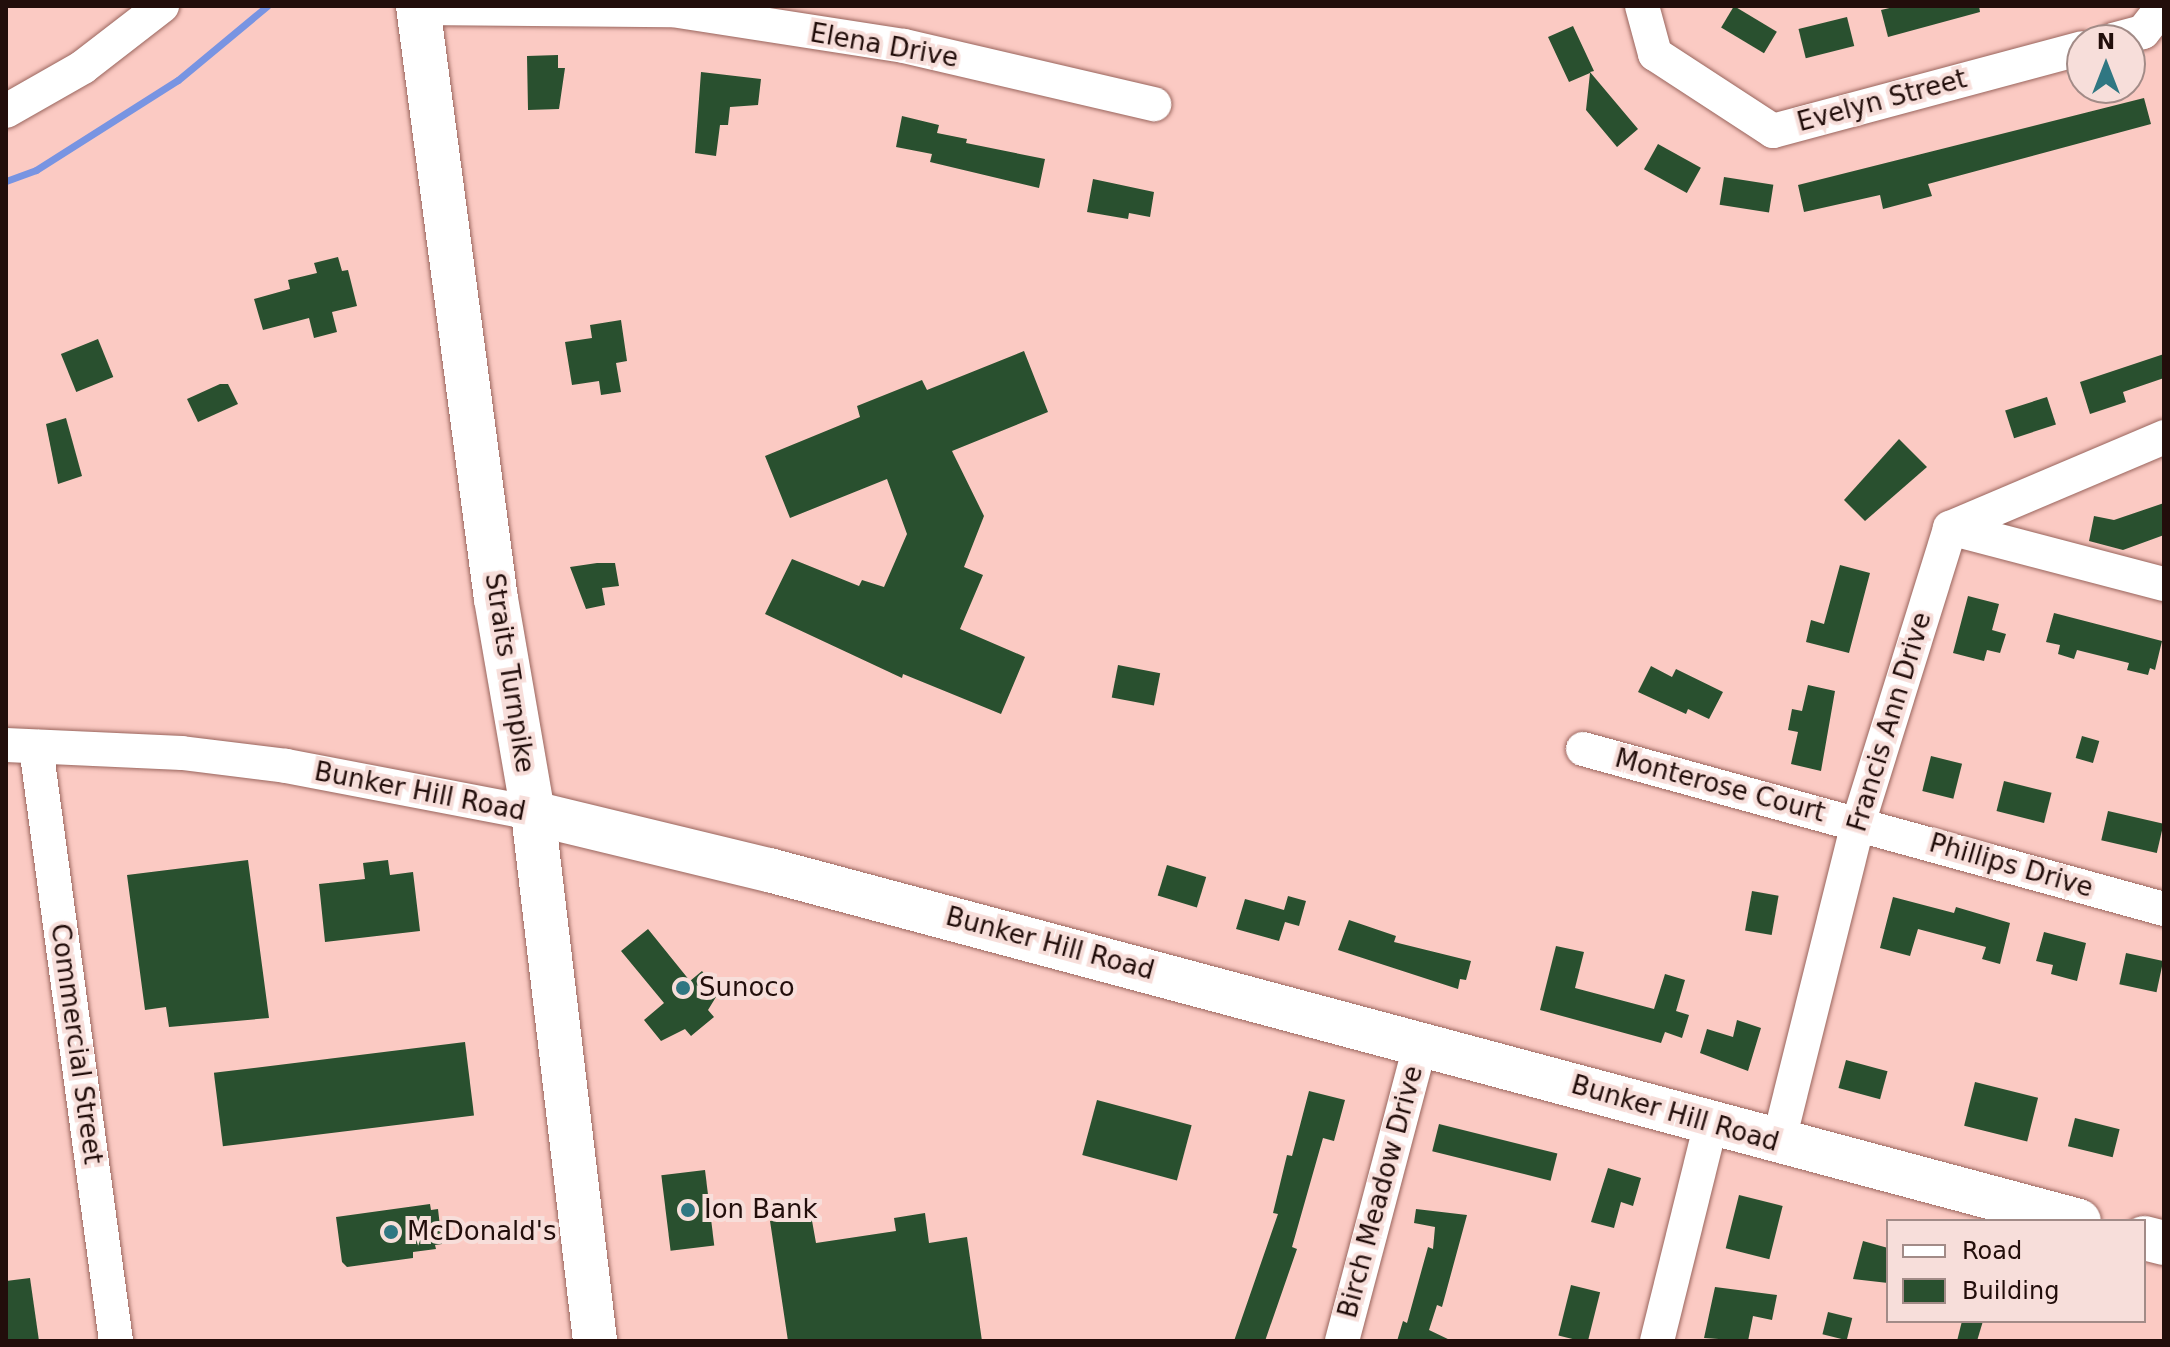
<!DOCTYPE html>
<style>
body{margin:0}
#map{position:relative;width:2170px;height:1347px;overflow:hidden;background:#fbcac3;font-family:"DejaVu Sans",sans-serif}
div>[style]{position:absolute}
.stream>*{height:7px;margin:-3.5px;padding:0 3.5px;transform-origin:3.5px;border-radius:3.5px;background:#7894e2}
.building>*{inset:0;background:#29502f;transform-origin:0 0}
.roads{filter:drop-shadow(0 0 2px #99655d) drop-shadow(0 0 2px #99655d)}
.minor>*{height:34px;margin:-17px;padding:0 17px;transform-origin:17px;border-radius:17px;background:#fff}
.major>*{height:44px;margin:-22px;padding:0 22px;transform-origin:22px;border-radius:22px;background:#fff}
.dots>*{width:22px;height:22px;translate:-50% -50%;box-sizing:border-box;border:4px solid #f7deda;border-radius:50%}
span{translate:-50% -50%;white-space:nowrap;text-align:center;line-height:1.15;-webkit-text-stroke:8px #f7deda;paint-order:stroke}
.street-label{font-size:26px;color:#220e0b}
.poi-label{font-size:26px;color:#220e0b}
.left{translate:0 -50%;text-align:left}
.frame{position:absolute;inset:0;border:8px solid #220e0b;pointer-events:none}
.legend{position:absolute;left:1886px;top:1219px;width:260px;height:104px;box-sizing:border-box;background:#f7deda;border:2px solid #a28b87;margin:0;padding:10px 14px;list-style:none;font-size:24px;color:#220e0b}
.legend li{display:flex;align-items:center;gap:16px;height:40px}
.legend b{width:40px;border:2px solid #a28b87}
.north{position:absolute;left:2066px;top:24px;width:80px;height:80px;box-sizing:border-box;background:#f7deda;border:2px solid #a28b87;border-radius:50%;rotate:0deg;font-size:22px;font-weight:700;line-height:32px;text-align:center;color:#220e0b}
.north::after{content:'';display:block;margin:auto;width:28px;height:36px;background:#307782;clip-path:polygon(50% 0,100% 100%,50% 72%,0 100%)}
</style>
<div id="map">
<div class="stream">
<i style="left:6px;top:181px;width:32px;rotate:-20deg"></i>
<i style="left:36px;top:170px;width:168px;rotate:-32.4deg"></i>
<i style="left:178px;top:80px;width:116px;rotate:-39.7deg"></i>
</div>
<div class="building">
<i style="left:1734px;top:6px;width:50px;height:25px;rotate:31deg"></i>
<i style="clip-path:polygon(1898px 6px,1979px 6px,1980px 12px,1888px 37px,1881px 10px)"></i>
<i style="left:1847px;top:17px;width:30px;height:50px;rotate:76deg"></i>
<i style="clip-path:polygon(1573px 26px,1594px 71px,1590px 72px,1638px 129px,1617px 147px,1586px 110px,1590px 73px,1569px 82px,1548px 37px)"></i>
<i style="clip-path:polygon(558px 55px,558px 68px,565px 68px,559px 109px,528px 110px,527px 56px)"></i>
<i style="clip-path:polygon(701px 72px,761px 79px,758px 105px,730px 107px,728px 125px,720px 125px,716px 156px,695px 153px)"></i>
<i style="clip-path:polygon(2144px 98px,2151px 124px,1928px 184px,1932px 196px,1883px 209px,1880px 195px,1804px 212px,1798px 185px)"></i>
<i style="clip-path:polygon(902px 116px,939px 125px,937px 133px,967px 139px,966px 143px,1045px 159px,1039px 188px,930px 162px,932px 154px,896px 147px)"></i>
<i style="left:1658px;top:144px;width:49px;height:29px;rotate:29deg"></i>
<i style="left:1724px;top:177px;width:50px;height:28px;rotate:9deg"></i>
<i style="clip-path:polygon(1093px 179px,1154px 192px,1150px 217px,1129px 213px,1128px 219px,1087px 212px)"></i>
<i style="clip-path:polygon(338px 257px,342px 271px,348px 270px,357px 306px,332px 312px,337px 332px,314px 338px,309px 318px,263px 330px,254px 299px,290px 289px,288px 280px,317px 273px,314px 263px)"></i>
<i style="clip-path:polygon(621px 320px,627px 361px,616px 363px,621px 392px,601px 395px,599px 381px,572px 385px,565px 342px,592px 338px,590px 325px)"></i>
<i style="left:98px;top:339px;width:41px;height:40px;rotate:68deg"></i>
<i style="clip-path:polygon(1024px 351px,1048px 412px,952px 451px,984px 516px,964px 567px,983px 575px,960px 629px,1025px 657px,1001px 714px,903px 674px,902px 678px,765px 614px,792px 559px,859px 586px,862px 580px,884px 587px,907px 534px,887px 479px,790px 518px,765px 456px,860px 417px,857px 406px,922px 380px,927px 390px)"></i>
<i style="clip-path:polygon(2164px 354px,2164px 378px,2123px 392px,2126px 402px,2090px 414px,2080px 382px)"></i>
<i style="clip-path:polygon(220px 384px,228px 384px,238px 404px,198px 422px,187px 399px)"></i>
<i style="left:2047px;top:397px;width:29px;height:44px;rotate:72deg"></i>
<i style="clip-path:polygon(66px 418px,82px 476px,58px 484px,46px 424px)"></i>
<i style="clip-path:polygon(1899px 439px,1927px 467px,1865px 521px,1844px 500px)"></i>
<i style="clip-path:polygon(2164px 503px,2164px 535px,2123px 550px,2089px 541px,2094px 516px,2114px 520px)"></i>
<i style="clip-path:polygon(597px 563px,615px 563px,619px 586px,602px 588px,605px 605px,586px 609px,570px 567px)"></i>
<i style="clip-path:polygon(1840px 565px,1870px 573px,1849px 653px,1806px 642px,1811px 620px,1824px 624px)"></i>
<i style="clip-path:polygon(1968px 596px,1999px 604px,1992px 630px,2006px 634px,2000px 653px,1987px 650px,1984px 661px,1953px 653px)"></i>
<i style="clip-path:polygon(2054px 613px,2162px 641px,2155px 670px,2150px 668px,2148px 675px,2127px 670px,2129px 663px,2077px 650px,2074px 659px,2058px 654px,2060px 645px,2046px 642px)"></i>
<i style="left:1118px;top:665px;width:43px;height:33px;rotate:11deg"></i>
<i style="clip-path:polygon(1651px 666px,1672px 677px,1676px 669px,1723px 692px,1709px 719px,1688px 709px,1686px 714px,1638px 692px)"></i>
<i style="clip-path:polygon(1808px 685px,1835px 691px,1821px 771px,1791px 764px,1798px 732px,1788px 730px,1792px 709px,1802px 711px)"></i>
<i style="left:2082px;top:736px;width:18px;height:23px;rotate:16deg"></i>
<i style="left:1931px;top:756px;width:32px;height:36px;rotate:14deg"></i>
<i style="left:2004px;top:781px;width:49px;height:31px;rotate:14deg"></i>
<i style="left:2108px;top:811px;width:57px;height:30px;rotate:13deg"></i>
<i style="clip-path:polygon(248px 860px,269px 1018px,169px 1027px,166px 1007px,145px 1010px,127px 875px)"></i>
<i style="clip-path:polygon(388px 860px,390px 875px,413px 872px,420px 931px,325px 942px,319px 884px,365px 879px,363px 863px)"></i>
<i style="left:1167px;top:865px;width:41px;height:32px;rotate:17deg"></i>
<i style="left:1752px;top:891px;width:27px;height:40px;rotate:10deg"></i>
<i style="clip-path:polygon(1288px 896px,1306px 901px,1299px 926px,1285px 922px,1279px 941px,1236px 929px,1245px 899px,1284px 910px)"></i>
<i style="clip-path:polygon(1893px 897px,1954px 913px,1956px 907px,2010px 923px,2000px 964px,1982px 959px,1986px 947px,1918px 929px,1910px 956px,1880px 948px)"></i>
<i style="clip-path:polygon(1349px 920px,1396px 936px,1394px 942px,1471px 961px,1466px 980px,1460px 979px,1458px 989px,1338px 950px)"></i>
<i style="clip-path:polygon(648px 929px,690px 981px,702px 971px,719px 992px,708px 1010px,714px 1017px,691px 1036px,685px 1029px,661px 1041px,644px 1020px,664px 1003px,621px 951px)"></i>
<i style="clip-path:polygon(2044px 932px,2086px 943px,2077px 981px,2051px 974px,2053px 965px,2036px 961px)"></i>
<i style="clip-path:polygon(1556px 946px,1584px 952px,1575px 988px,1654px 1009px,1665px 974px,1685px 980px,1676px 1011px,1689px 1015px,1682px 1038px,1665px 1032px,1661px 1043px,1540px 1010px)"></i>
<i style="left:2126px;top:953px;width:38px;height:32px;rotate:12deg"></i>
<i style="clip-path:polygon(1737px 1020px,1761px 1028px,1748px 1071px,1700px 1053px,1707px 1029px,1733px 1037px)"></i>
<i style="left:465px;top:1042px;width:74px;height:253px;rotate:83deg"></i>
<i style="left:1846px;top:1060px;width:43px;height:29px;rotate:15deg"></i>
<i style="left:1975px;top:1082px;width:65px;height:45px;rotate:14deg"></i>
<i style="clip-path:polygon(1309px 1091px,1345px 1100px,1334px 1141px,1323px 1138px,1292px 1247px,1297px 1249px,1265px 1341px,1234px 1341px,1278px 1214px,1273px 1213px,1287px 1155px,1292px 1156px)"></i>
<i style="left:1097px;top:1100px;width:98px;height:57px;rotate:15deg"></i>
<i style="left:2075px;top:1118px;width:46px;height:29px;rotate:14deg"></i>
<i style="left:1439px;top:1124px;width:122px;height:28px;rotate:14deg"></i>
<i style="clip-path:polygon(1608px 1168px,1641px 1178px,1633px 1206px,1621px 1202px,1614px 1228px,1591px 1222px)"></i>
<i style="left:705px;top:1170px;width:76px;height:44px;rotate:83deg"></i>
<i style="left:1739px;top:1195px;width:45px;height:55px;rotate:14deg"></i>
<i style="clip-path:polygon(430px 1204px,431px 1210px,438px 1209px,442px 1244px,435px 1245px,436px 1249px,413px 1252px,413px 1258px,347px 1267px,342px 1262px,336px 1217px)"></i>
<i style="clip-path:polygon(1416px 1209px,1467px 1215px,1442px 1307px,1437px 1305px,1429px 1330px,1452px 1341px,1397px 1341px,1403px 1321px,1407px 1323px,1428px 1247px,1433px 1249px,1435px 1227px,1414px 1223px)"></i>
<i style="clip-path:polygon(925px 1213px,929px 1243px,967px 1237px,982px 1341px,788px 1341px,770px 1221px,811px 1215px,816px 1243px,896px 1231px,894px 1218px)"></i>
<i style="clip-path:polygon(1863px 1241px,1888px 1248px,1888px 1283px,1853px 1279px)"></i>
<i style="clip-path:polygon(30px 1278px,39px 1341px,6px 1341px,6px 1281px)"></i>
<i style="left:1571px;top:1285px;width:30px;height:52px;rotate:14deg"></i>
<i style="clip-path:polygon(1715px 1287px,1777px 1295px,1772px 1320px,1753px 1316px,1748px 1341px,1704px 1338px)"></i>
<i style="left:1828px;top:1312px;width:25px;height:23px;rotate:14deg"></i>
<i style="clip-path:polygon(1962px 1321px,1983px 1321px,1977px 1341px,1957px 1341px)"></i>
</div>
<div class="roads">
<div class="minor">
<i style="left:1642px;top:6px;width:50px;rotate:74.8deg"></i>
<i style="left:1655px;top:54px;width:141px;rotate:33.1deg"></i>
<i style="left:1773px;top:131px;width:320px;rotate:-15deg"></i>
<i style="left:419px;top:8px;width:253px;rotate:0.5deg"></i>
<i style="left:672px;top:10px;width:235px;rotate:8.8deg"></i>
<i style="left:904px;top:46px;width:257px;rotate:13.1deg"></i>
<i style="left:2113px;top:40px;width:31px;rotate:-15deg"></i>
<i style="left:2143px;top:32px;width:33px;rotate:-52deg"></i>
<i style="left:6px;top:111px;width:89px;rotate:-29.7deg"></i>
<i style="left:83px;top:67px;width:100px;rotate:-37.7deg"></i>
<i style="left:1950px;top:528px;width:221px;rotate:14.7deg"></i>
<i style="left:6px;top:745px;width:176px;rotate:2.6deg"></i>
<i style="left:182px;top:753px;width:105px;rotate:7.1deg"></i>
<i style="left:286px;top:766px;width:251px;rotate:10.8deg"></i>
<i style="left:36px;top:747px;width:599px;rotate:82.33deg"></i>
<i style="left:1583px;top:749px;width:603px;rotate:15.4deg"></i>
<i style="left:1778px;top:1144px;width:330px;rotate:-76deg"></i>
<i style="left:1858px;top:824px;width:310px;rotate:-72.7deg"></i>
<i style="left:1950px;top:528px;width:233px;rotate:-23deg"></i>
<i style="left:1342px;top:1341px;width:308px;rotate:-75.2deg"></i>
<i style="left:1657px;top:1341px;width:226px;rotate:-76.1deg"></i>
</div>
<div class="major">
<i style="left:418px;top:6px;width:598px;rotate:82.51deg"></i>
<i style="left:496px;top:599px;width:217px;rotate:80.2deg"></i>
<i style="left:533px;top:813px;width:532px;rotate:83.3deg"></i>
<i style="left:533px;top:813px;width:243px;rotate:13.6deg"></i>
<i style="left:769px;top:870px;width:1356px;rotate:15deg"></i>
<i style="left:2144px;top:1238px;width:21px;rotate:14deg"></i>
</div>
</div>
<div class="dots">
<i style="left:683px;top:988px;background:#307782"></i>
<i style="left:688px;top:1210px;background:#307782"></i>
<i style="left:391px;top:1232px;background:#307782"></i>
</div>
<div class="street-label">
<span style="left:884px;top:46px;rotate:10deg">Elena Drive</span>
<span style="left:1882px;top:101px;rotate:-15deg">Evelyn Street</span>
<span style="left:509px;top:673px;rotate:81deg">Straits Turnpike</span>
<span style="left:1890px;top:722px;rotate:-73deg">Francis Ann Drive</span>
<span style="left:1720px;top:786px;rotate:15deg">Monterose Court</span>
<span style="left:420px;top:792px;rotate:11deg">Bunker Hill Road</span>
<span style="left:2011px;top:866px;rotate:16deg">Phillips Drive</span>
<span style="left:1050px;top:944px;rotate:15deg">Bunker Hill Road</span>
<span style="left:76px;top:1044px;rotate:82deg">Commercial Street</span>
<span style="left:1675px;top:1114px;rotate:16deg">Bunker Hill Road</span>
<span style="left:1381px;top:1192px;rotate:-75deg">Birch Meadow Drive</span>
</div>
<div class="poi-label">
<span class="left" style="left:699px;top:988px">Sunoco</span>
<span class="left" style="left:704px;top:1210px">Ion Bank</span>
<span class="left" style="left:407px;top:1232px">McDonald's</span>
</div>
<div class="frame"></div>
<ul class="legend">
<li><b style="height:10px;background:#fff"></b>Road</li>
<li><b style="height:22px;background:#29502f"></b>Building</li>
</ul>
<div class="north">N</div>
</div>
